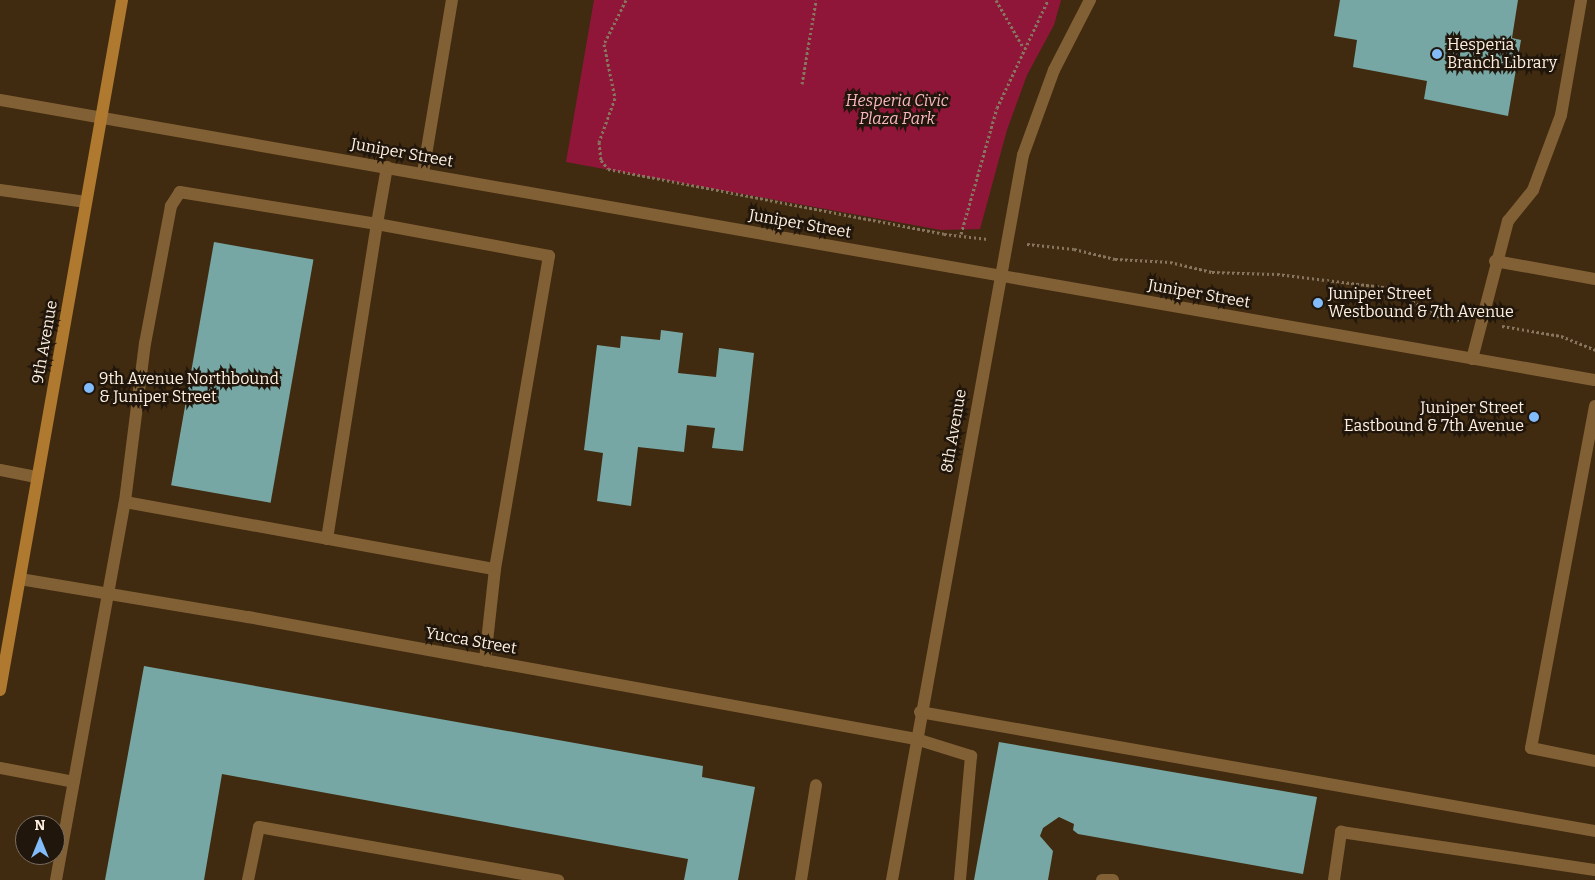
<!DOCTYPE html>
<style>
body{margin:0}
#map{position:relative;width:1595px;height:880px;overflow:hidden;background:#402b10;font-family:Bitter,serif}
div>[style]{position:absolute}
.green>*{inset:0;background:#8f1639}
.building>*{inset:0;background:#77a7a4;transform-origin:0 0}
.path>*{height:3px;margin-top:-1.5px;transform-origin:0;background:repeating-linear-gradient(90deg,#87755e 0 2.5px,transparent 0 5px)}
.lane>*{height:12px;margin:-6px;padding:0 6px;transform-origin:6px;border-radius:6px;background:#826035}
.street>*{height:12px;margin:-6px;padding:0 6px;transform-origin:6px;border-radius:6px;background:#826035}
.secondary>*{height:12px;margin:-6px;padding:0 6px;transform-origin:6px;border-radius:6px;background:#af792f}
.dots>*{width:14px;height:14px;translate:-50% -50%;box-sizing:border-box;border:2px solid #20160b;border-radius:50%}
span{translate:-50% -50%;white-space:nowrap;text-align:center;line-height:1.15;-webkit-text-stroke:5px #20160b;paint-order:stroke}
.poi-label{font-size:16px;color:#fef0e1}
.left{translate:0 -50%;text-align:left}
.right{translate:-100% -50%;text-align:right}
.park-label{font-size:16px;color:#fab8c0;font-style:italic}
.street-label{font-size:16px;color:#fef0e1}
.north{position:absolute;left:15px;top:815px;width:50px;height:50px;box-sizing:border-box;background:#20160b;border:1px solid #796d61;border-radius:50%;rotate:0deg;font-size:14px;font-weight:700;line-height:20px;text-align:center;color:#fef0e1}
.north::after{content:'';display:block;margin:auto;width:18px;height:22px;background:#82bcfa;clip-path:polygon(50% 0,100% 100%,50% 72%,0 100%)}
</style>
<div id="map">
<div class="green">
<i style="clip-path:polygon(594px 0,1061px 0,1054px 25px,1027px 75px,1007px 130px,980px 229px,941px 230px,566px 162px)"></i>
</div>
<div class="building">
<i style="clip-path:polygon(1340px 0,1518px 0,1512px 38px,1521px 40px,1508px 116px,1424px 99px,1427px 81px,1353px 67px,1357px 40px,1334px 36px)"></i>
<i style="left:214px;top:242px;width:101px;height:247px;rotate:10deg"></i>
<i style="clip-path:polygon(661px 330px,683px 333px,678px 373px,716px 377px,719px 348px,754px 353px,743px 451px,712px 448px,715px 428px,687px 425px,684px 452px,638px 447px,631px 506px,597px 501px,603px 453px,584px 450px,597px 345px,620px 348px,621px 336px,660px 340px)"></i>
<i style="clip-path:polygon(144px 666px,703px 766px,702px 777px,755px 787px,738px 880px,684px 880px,688px 859px,222px 774px,204px 880px,105px 880px)"></i>
<i style="clip-path:polygon(999px 742px,1317px 797px,1303px 874px,1078px 834px,1073px 830px,1074px 824px,1059px 817px,1043px 828px,1040px 836px,1053px 851px,1048px 880px,974px 880px)"></i>
</div>
<div class="path">
<i style="left:626px;top:0;width:49px;rotate:116.6deg"></i>
<i style="left:604px;top:44px;width:55px;rotate:78.5deg"></i>
<i style="left:615px;top:98px;width:47px;rotate:110deg"></i>
<i style="left:599px;top:142px;width:18px;rotate:84deg"></i>
<i style="left:601px;top:160px;width:11px;rotate:52deg"></i>
<i style="left:608px;top:169px;width:342px;rotate:10.9deg"></i>
<i style="left:944px;top:234px;width:44px;rotate:6.5deg"></i>
<i style="left:996px;top:0;width:54px;rotate:60.1deg"></i>
<i style="left:802px;top:84px;width:85px;rotate:-80.5deg"></i>
<i style="left:961px;top:234px;width:131px;rotate:-74.1deg"></i>
<i style="left:997px;top:108px;width:119px;rotate:-64.7deg"></i>
<i style="left:1027px;top:244px;width:47px;rotate:6.1deg"></i>
<i style="left:1074px;top:249px;width:42px;rotate:13.7deg"></i>
<i style="left:1115px;top:259px;width:55px;rotate:3.1deg"></i>
<i style="left:1170px;top:262px;width:43px;rotate:13.4deg"></i>
<i style="left:1212px;top:272px;width:65px;rotate:1.8deg"></i>
<i style="left:1277px;top:274px;width:115px;rotate:7deg"></i>
<i style="left:1391px;top:288px;width:54px;rotate:31.3deg"></i>
<i style="left:1437px;top:316px;width:24px;rotate:9deg"></i>
<i style="left:1502px;top:326px;width:60px;rotate:9.6deg"></i>
<i style="left:1561px;top:336px;width:37px;rotate:22deg"></i>
</div>
<div class="lane">
<i style="left:387px;top:167px;width:58px;rotate:100deg"></i>
<i style="left:377px;top:224px;width:200px;rotate:-170.8deg"></i>
<i style="left:180px;top:192px;width:17px;rotate:123deg"></i>
<i style="left:171px;top:206px;width:139px;rotate:100.7deg"></i>
<i style="left:145px;top:343px;width:160px;rotate:97.2deg"></i>
<i style="left:125px;top:502px;width:376px;rotate:10.3deg"></i>
<i style="left:495px;top:569px;width:92px;rotate:96.3deg"></i>
<i style="left:423px;top:173px;width:175px;rotate:-80.5deg"></i>
<i style="left:0;top:190px;width:87px;rotate:7.9deg"></i>
<i style="left:1495px;top:261px;width:102px;rotate:10.2deg"></i>
<i style="left:1472px;top:359px;width:143px;rotate:-75.4deg"></i>
<i style="left:1508px;top:221px;width:40px;rotate:-51deg"></i>
<i style="left:1533px;top:190px;width:80px;rotate:-69.5deg"></i>
<i style="left:1561px;top:115px;width:117px;rotate:-80.1deg"></i>
<i style="left:1595px;top:406px;width:348px;rotate:100.6deg"></i>
<i style="left:1531px;top:748px;width:65px;rotate:11.5deg"></i>
<i style="left:0;top:470px;width:38px;rotate:11deg"></i>
<i style="left:327px;top:539px;width:319px;rotate:-81deg"></i>
<i style="left:377px;top:224px;width:175px;rotate:10.5deg"></i>
<i style="left:549px;top:256px;width:318px;rotate:99.8deg"></i>
<i style="left:920px;top:712px;width:685px;rotate:10deg"></i>
<i style="left:916px;top:739px;width:58px;rotate:17.2deg"></i>
<i style="left:971px;top:756px;width:124px;rotate:95.1deg"></i>
<i style="left:0;top:768px;width:75px;rotate:10.7deg"></i>
<i style="left:56px;top:880px;width:384px;rotate:-79.7deg"></i>
<i style="left:248px;top:880px;width:54px;rotate:-78.3deg"></i>
<i style="left:259px;top:827px;width:304px;rotate:10.1deg"></i>
<i style="left:801px;top:880px;width:96px;rotate:-81deg"></i>
<i style="left:1102px;top:880px;width:11px"></i>
<i style="left:1334px;top:880px;width:49px;rotate:-81.7deg"></i>
<i style="left:1341px;top:832px;width:257px;rotate:8.5deg"></i>
</div>
<div class="street">
<i style="left:0;top:100px;width:1619px;rotate:9.96deg"></i>
<i style="left:20px;top:579px;width:231px;rotate:9.5deg"></i>
<i style="left:248px;top:617px;width:679px;rotate:10.35deg"></i>
<i style="left:892px;top:880px;width:737px;rotate:-79.76deg"></i>
<i style="left:1023px;top:155px;width:90px;rotate:-70deg"></i>
<i style="left:1054px;top:70px;width:79px;rotate:-62.8deg"></i>
</div>
<div class="secondary">
<i style="left:0;top:690px;width:701px;rotate:-79.97deg"></i>
</div>
<div class="dots">
<i style="left:1437px;top:54px;background:#82bcfa"></i>
<i style="left:1318px;top:303px;background:#82bcfa"></i>
<i style="left:89px;top:388px;background:#82bcfa"></i>
<i style="left:1534px;top:417px;background:#82bcfa"></i>
</div>
<div class="poi-label">
<span class="left" style="left:1447px;top:54px">Hesperia<br>Branch Library</span>
<span class="left" style="left:1328px;top:303px">Juniper Street<br>Westbound &amp; 7th Avenue</span>
<span class="left" style="left:99px;top:388px">9th Avenue Northbound<br>&amp; Juniper Street</span>
<span class="right" style="left:1524px;top:417px">Juniper Street<br>Eastbound &amp; 7th Avenue</span>
</div>
<div class="park-label">
<span style="left:897px;top:110px">Hesperia Civic<br>Plaza Park</span>
</div>
<div class="street-label">
<span style="left:402px;top:153px;rotate:10deg">Juniper Street</span>
<span style="left:800px;top:224px;rotate:10deg">Juniper Street</span>
<span style="left:1199px;top:294px;rotate:10deg">Juniper Street</span>
<span style="left:45px;top:342px;rotate:-80deg">9th Avenue</span>
<span style="left:954px;top:431px;rotate:-80deg">8th Avenue</span>
<span style="left:471px;top:641px;rotate:10deg">Yucca Street</span>
</div>
<div class="north">N</div>
</div>
